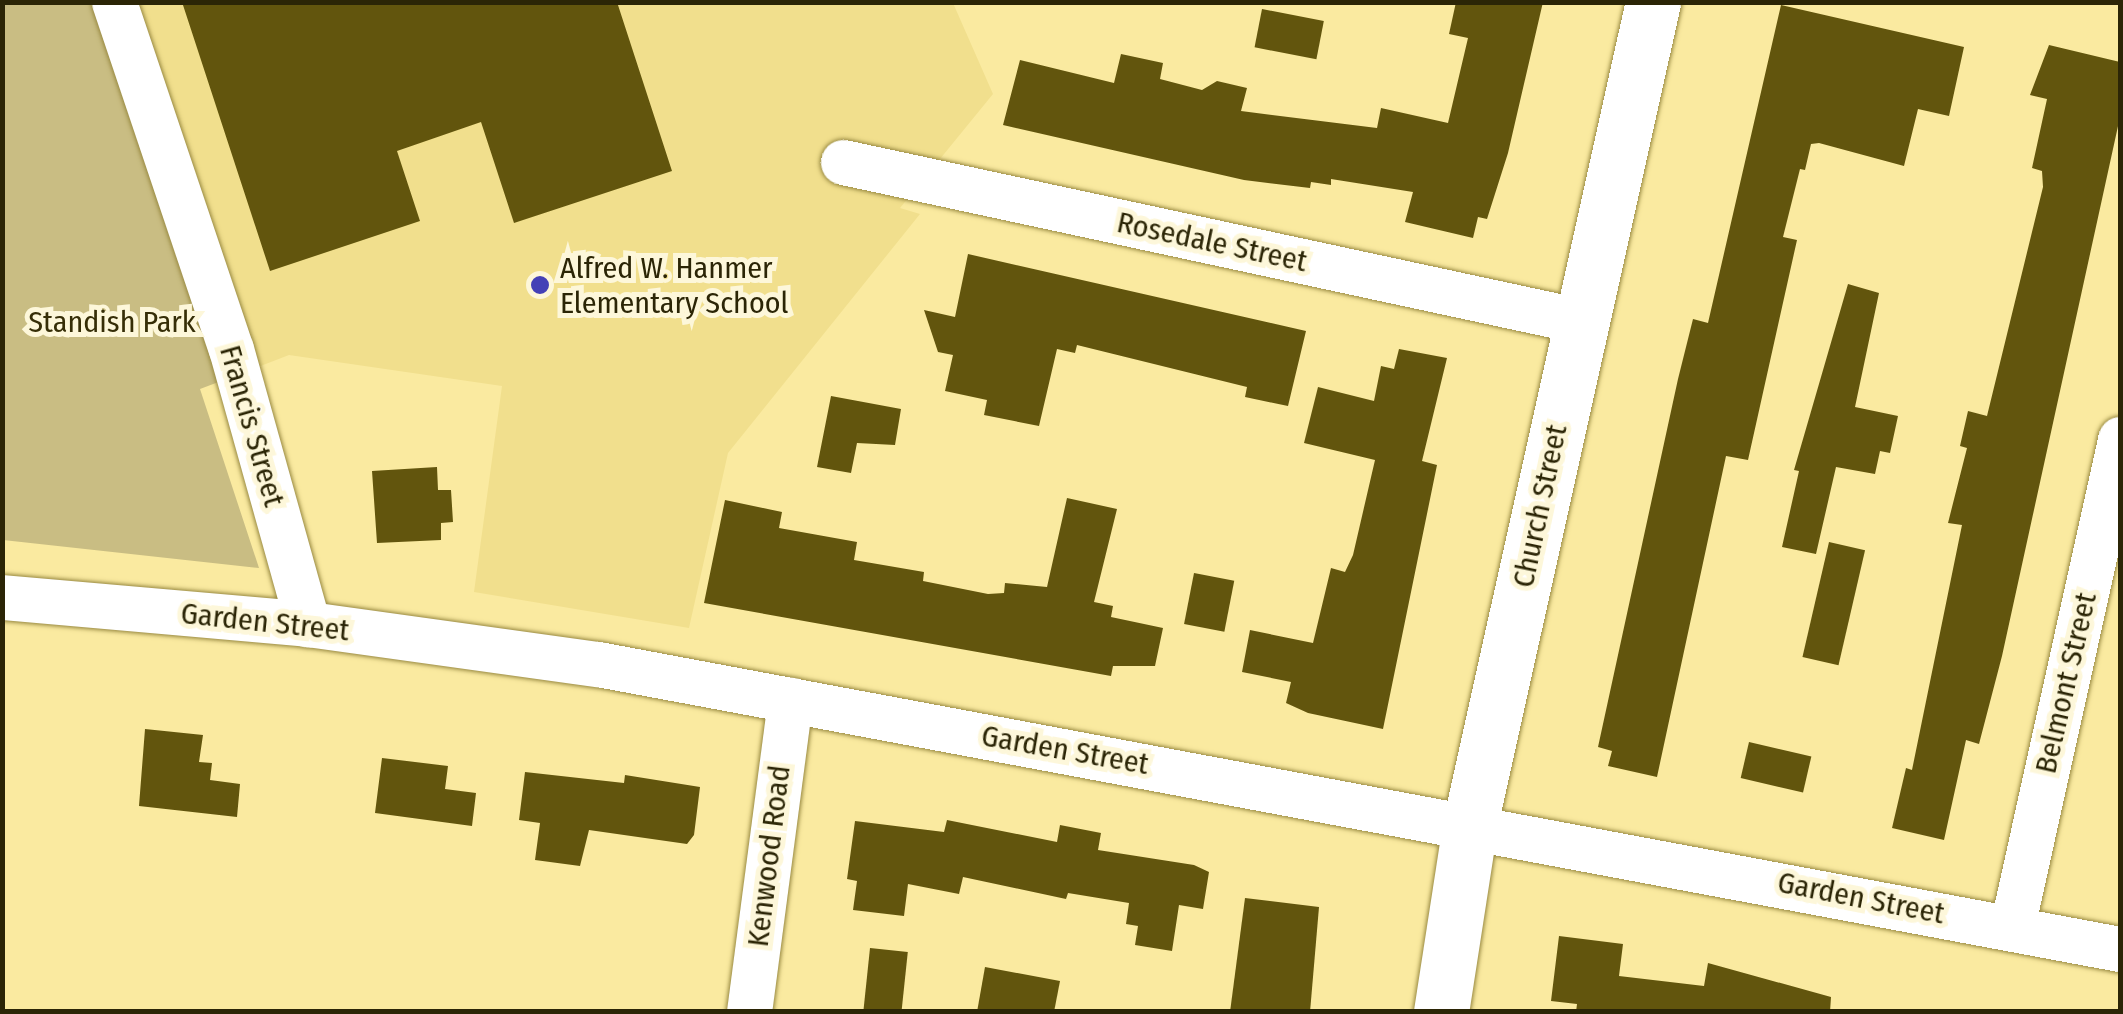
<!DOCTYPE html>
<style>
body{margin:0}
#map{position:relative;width:2123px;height:1014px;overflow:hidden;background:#faeaa0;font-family:"Fira Sans Condensed",sans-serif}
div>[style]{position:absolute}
.built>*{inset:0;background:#f1df8d}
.green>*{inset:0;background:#c9bd83}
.building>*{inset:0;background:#62550d;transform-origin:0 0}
.roads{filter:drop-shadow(0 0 2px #998a42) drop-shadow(0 0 2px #998a42)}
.minor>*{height:45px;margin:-22.5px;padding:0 22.5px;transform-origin:22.5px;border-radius:22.5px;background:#fff}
.tertiary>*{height:55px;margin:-27.5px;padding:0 27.5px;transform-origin:27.5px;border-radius:27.5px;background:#fff}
.dots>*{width:28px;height:28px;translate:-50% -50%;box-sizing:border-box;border:5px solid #fdf7da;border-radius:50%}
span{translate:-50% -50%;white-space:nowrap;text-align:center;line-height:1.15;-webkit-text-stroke:10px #fdf7da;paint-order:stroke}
.street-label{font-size:30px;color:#2b2506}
.poi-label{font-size:30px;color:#2b2506}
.left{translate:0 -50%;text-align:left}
.park-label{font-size:30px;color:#362e07}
.frame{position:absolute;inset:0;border:5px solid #2b2506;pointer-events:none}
</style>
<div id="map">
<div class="built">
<i style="clip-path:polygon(124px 3px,953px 3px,993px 94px,900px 208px,920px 214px,728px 453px,689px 628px,474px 592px,502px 386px,289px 355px,245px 372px)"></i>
</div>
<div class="green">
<i style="clip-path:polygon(3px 3px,124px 3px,245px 372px,200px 389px,259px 568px,3px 540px)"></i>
</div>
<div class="building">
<i style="clip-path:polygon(182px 2px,617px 2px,672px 171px,514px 223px,481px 122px,397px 151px,420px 221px,270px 271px)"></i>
<i style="clip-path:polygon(1456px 2px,1543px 2px,1508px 153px,1487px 219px,1478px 217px,1473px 238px,1405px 222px,1413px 192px,1331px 179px,1331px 185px,1311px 182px,1310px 188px,1244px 180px,1003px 125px,1020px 60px,1114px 83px,1121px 54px,1163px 63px,1160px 79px,1202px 90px,1217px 81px,1247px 88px,1241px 111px,1377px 128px,1381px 108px,1448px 123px,1468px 38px,1449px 34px)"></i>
<i style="clip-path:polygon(1781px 5px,1964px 47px,1949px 116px,1918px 109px,1904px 166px,1819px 143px,1811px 144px,1805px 170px,1800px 169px,1783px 237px,1797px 240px,1748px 460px,1726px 456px,1657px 777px,1608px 766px,1612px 751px,1598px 747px,1678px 379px,1693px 319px,1708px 323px)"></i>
<i style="left:1262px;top:9px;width:63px;height:39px;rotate:11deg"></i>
<i style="clip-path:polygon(2049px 45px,2120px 62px,2120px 117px,2002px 656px,1979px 744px,1966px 740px,1944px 840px,1892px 828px,1906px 768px,1912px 770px,1962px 525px,1948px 523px,1967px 448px,1960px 446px,1968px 411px,1987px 416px,2043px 187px,2042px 171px,2032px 168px,2047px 99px,2030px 95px)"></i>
<i style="clip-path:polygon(968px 254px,1306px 331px,1288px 406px,1245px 397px,1247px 387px,1077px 345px,1075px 353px,1057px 349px,1039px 426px,984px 415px,987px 400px,945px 391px,953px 355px,938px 352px,924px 310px,955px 317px)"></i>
<i style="clip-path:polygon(1848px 284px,1879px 293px,1855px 407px,1898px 416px,1890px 453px,1880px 451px,1875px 474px,1836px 467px,1816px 554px,1782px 547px,1799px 471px,1794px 470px)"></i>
<i style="clip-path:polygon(1399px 349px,1447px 358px,1422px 461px,1437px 465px,1383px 729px,1308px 713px,1286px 703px,1291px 682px,1242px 672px,1250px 630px,1313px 643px,1331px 568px,1345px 572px,1353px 555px,1375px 460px,1304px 443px,1318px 387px,1374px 401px,1381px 366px,1394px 369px)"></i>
<i style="clip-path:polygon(831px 396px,901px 409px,895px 445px,857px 443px,851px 473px,817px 467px)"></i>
<i style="clip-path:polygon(437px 467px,438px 490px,451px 490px,453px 522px,441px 523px,441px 540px,377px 543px,372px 471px)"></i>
<i style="clip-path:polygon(1067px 498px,1117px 509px,1094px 602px,1113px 606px,1111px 617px,1163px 628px,1155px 666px,1113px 666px,1111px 676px,704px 603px,725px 500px,782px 512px,779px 528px,857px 542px,854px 560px,924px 572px,923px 581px,988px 594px,1004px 593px,1005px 583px,1047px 587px)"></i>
<i style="left:1829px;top:542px;width:37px;height:118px;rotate:13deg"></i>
<i style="left:1194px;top:573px;width:41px;height:52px;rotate:11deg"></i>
<i style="clip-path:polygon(145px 729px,203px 735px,199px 762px,212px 763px,210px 780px,240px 784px,237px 817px,139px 806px)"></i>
<i style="left:1749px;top:742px;width:64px;height:37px;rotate:13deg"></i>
<i style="clip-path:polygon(382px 758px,448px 766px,445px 789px,476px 793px,472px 826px,375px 813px)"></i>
<i style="clip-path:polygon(525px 772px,624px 783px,625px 775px,700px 787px,694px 835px,687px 844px,589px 830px,580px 866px,535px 860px,540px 823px,519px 820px)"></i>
<i style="clip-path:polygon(947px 820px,1057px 842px,1060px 825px,1101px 833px,1098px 850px,1194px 865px,1209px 872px,1203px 909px,1179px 905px,1172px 951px,1135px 945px,1138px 926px,1126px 924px,1129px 903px,1068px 893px,1066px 899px,963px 877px,959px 894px,908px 884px,904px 916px,853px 910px,857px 881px,847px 879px,855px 821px,944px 832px)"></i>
<i style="clip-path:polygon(1245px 898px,1319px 907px,1310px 1012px,1230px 1012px)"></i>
<i style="clip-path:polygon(1559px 936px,1623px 944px,1619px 976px,1704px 986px,1708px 963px,1831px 997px,1830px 1012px,1576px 1012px,1577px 1004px,1551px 1001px)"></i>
<i style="left:870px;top:948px;width:38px;height:65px;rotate:6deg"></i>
<i style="clip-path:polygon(985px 967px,1060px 981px,1054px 1012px,977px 1012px)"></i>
</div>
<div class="roads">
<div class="minor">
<i style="left:114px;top:2px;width:366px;rotate:71.4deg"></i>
<i style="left:231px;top:349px;width:286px;rotate:74.4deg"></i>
<i style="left:843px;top:162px;width:755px;rotate:12.16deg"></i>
<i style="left:2px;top:597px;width:307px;rotate:5deg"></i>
<i style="left:308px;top:624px;width:293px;rotate:7.9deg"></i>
<i style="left:598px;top:664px;width:1548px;rotate:10.61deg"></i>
<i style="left:2012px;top:927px;width:500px;rotate:-77.5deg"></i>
<i style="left:749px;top:1012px;width:315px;rotate:-82.5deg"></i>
</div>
<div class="tertiary">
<i style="left:1441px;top:1012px;width:190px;rotate:-81.2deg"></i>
<i style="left:1470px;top:824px;width:842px;rotate:-77.45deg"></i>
</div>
</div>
<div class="dots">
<i style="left:540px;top:285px;background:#4441b6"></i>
</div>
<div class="street-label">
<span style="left:1212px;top:242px;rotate:12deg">Rosedale Street</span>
<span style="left:252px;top:426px;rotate:74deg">Francis Street</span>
<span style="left:1540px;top:506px;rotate:-78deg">Church Street</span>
<span style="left:265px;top:622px;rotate:6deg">Garden Street</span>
<span style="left:2066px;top:683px;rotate:-77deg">Belmont Street</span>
<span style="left:1065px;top:750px;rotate:10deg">Garden Street</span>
<span style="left:769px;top:856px;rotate:-83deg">Kenwood Road</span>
<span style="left:1861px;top:898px;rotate:11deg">Garden Street</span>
</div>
<div class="poi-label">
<span class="left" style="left:560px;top:285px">Alfred W. Hanmer<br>Elementary School</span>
</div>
<div class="park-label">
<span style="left:112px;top:322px">Standish Park</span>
</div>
<div class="frame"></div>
</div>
